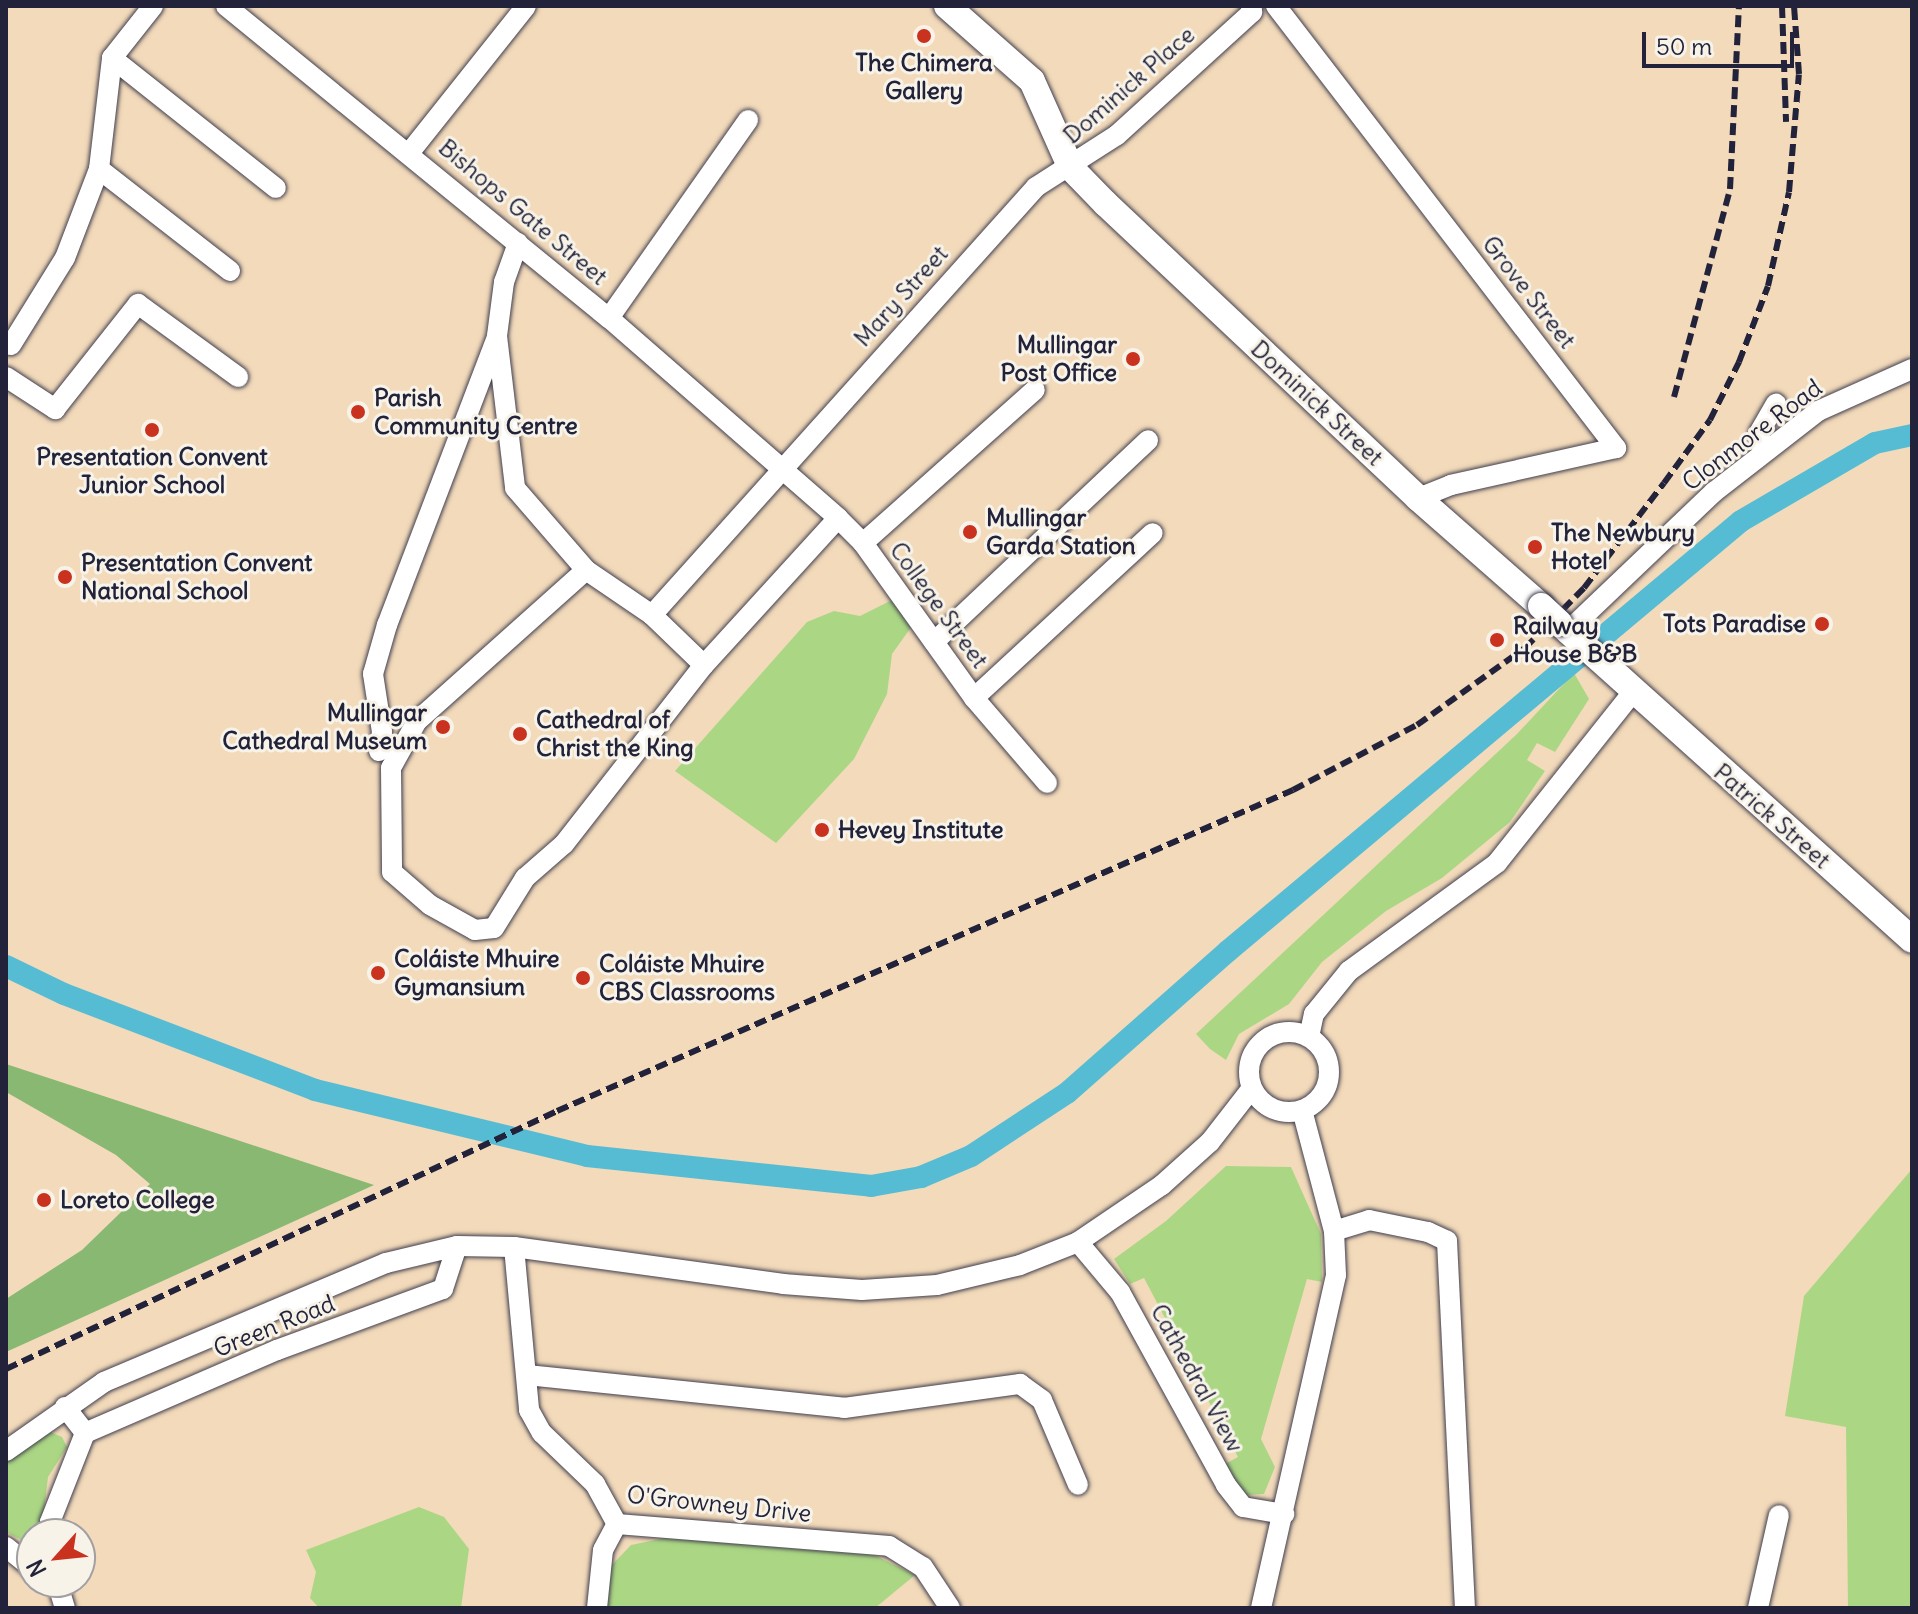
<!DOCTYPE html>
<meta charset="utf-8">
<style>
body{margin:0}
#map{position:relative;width:1918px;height:1614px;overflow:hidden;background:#f2daba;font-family:Delius,sans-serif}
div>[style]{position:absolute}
.green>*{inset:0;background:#abd784}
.forest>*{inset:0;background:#88b872}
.canal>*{height:22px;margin:-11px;padding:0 11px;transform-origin:11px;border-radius:11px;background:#56bcd4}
.roads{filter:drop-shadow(0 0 2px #413e4e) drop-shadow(0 0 2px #413e4e)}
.minor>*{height:20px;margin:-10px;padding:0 10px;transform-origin:10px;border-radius:10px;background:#fff}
.minor>.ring{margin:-10px;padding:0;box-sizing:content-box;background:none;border:20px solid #fff;border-radius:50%}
.major>*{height:26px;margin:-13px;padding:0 13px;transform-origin:13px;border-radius:13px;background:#fff}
.rail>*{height:6px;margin-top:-3px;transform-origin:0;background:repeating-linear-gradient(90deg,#22223b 0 12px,transparent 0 18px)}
.bridges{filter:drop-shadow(0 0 2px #413e4e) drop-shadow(0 0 2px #413e4e)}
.major-bridge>*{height:26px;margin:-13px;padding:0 13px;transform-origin:13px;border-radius:13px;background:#fff}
.dots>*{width:22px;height:22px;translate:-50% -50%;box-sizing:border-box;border:4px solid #f7f3e8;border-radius:50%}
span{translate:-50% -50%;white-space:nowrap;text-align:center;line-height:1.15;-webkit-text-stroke:6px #f7f3e8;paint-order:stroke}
.poi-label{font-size:24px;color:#22223b;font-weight:700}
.right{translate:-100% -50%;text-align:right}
.left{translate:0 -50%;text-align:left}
.street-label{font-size:24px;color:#22223b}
.frame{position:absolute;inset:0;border:8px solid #22223b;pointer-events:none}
.north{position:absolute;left:16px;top:1518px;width:80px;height:80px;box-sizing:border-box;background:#f7f3e8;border:2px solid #a29fa3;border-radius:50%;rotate:243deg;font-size:22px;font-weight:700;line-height:32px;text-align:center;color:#22223b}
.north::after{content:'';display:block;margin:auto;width:28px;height:36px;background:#c8321e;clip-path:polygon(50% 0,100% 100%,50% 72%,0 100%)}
.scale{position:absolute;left:1642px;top:32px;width:152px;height:36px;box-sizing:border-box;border:4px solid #22223b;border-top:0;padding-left:10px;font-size:24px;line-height:28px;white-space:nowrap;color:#22223b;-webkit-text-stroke:6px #f7f3e8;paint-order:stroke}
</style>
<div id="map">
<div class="green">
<i style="clip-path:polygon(892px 600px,912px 626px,892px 654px,887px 694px,854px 759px,776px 843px,675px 771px,807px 622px,834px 611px,860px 616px)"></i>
<i style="clip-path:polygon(1574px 673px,1589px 699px,1555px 752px,1537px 743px,1527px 760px,1545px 771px,1510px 822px,1442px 878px,1386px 911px,1322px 962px,1289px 1004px,1239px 1034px,1226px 1060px,1210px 1049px,1196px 1034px,1517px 734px)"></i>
<i style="clip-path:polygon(1226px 1166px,1291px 1167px,1321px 1234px,1322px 1282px,1307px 1279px,1261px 1439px,1275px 1467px,1264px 1494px,1245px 1495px,1225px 1464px,1238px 1457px,1144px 1278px,1130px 1284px,1114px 1259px,1166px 1221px)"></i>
<i style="clip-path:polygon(1912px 1169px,1912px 1608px,1848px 1608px,1846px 1427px,1785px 1416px,1804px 1296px)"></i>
<i style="clip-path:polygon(48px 1431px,62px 1437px,67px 1447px,48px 1477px,41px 1534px,32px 1534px,29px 1544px,6px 1532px,6px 1462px)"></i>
<i style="clip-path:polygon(419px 1507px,444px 1517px,469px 1549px,461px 1608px,319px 1608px,310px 1598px,316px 1572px,306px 1550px)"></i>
<i style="clip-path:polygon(665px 1538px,874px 1555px,915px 1575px,875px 1608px,608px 1608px,610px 1567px,631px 1545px)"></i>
</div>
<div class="forest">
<i style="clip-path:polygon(6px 1064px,219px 1134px,374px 1185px,6px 1352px,6px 1299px,82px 1250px,150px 1184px,116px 1155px,6px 1092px)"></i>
</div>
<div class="canal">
<i style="left:6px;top:966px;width:64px;rotate:25.8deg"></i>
<i style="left:64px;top:994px;width:269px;rotate:20.9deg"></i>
<i style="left:315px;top:1090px;width:280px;rotate:13.6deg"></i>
<i style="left:587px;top:1156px;width:286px;rotate:6deg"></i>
<i style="left:871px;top:1186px;width:51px;rotate:-10.2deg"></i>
<i style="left:921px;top:1177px;width:54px;rotate:-22.8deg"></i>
<i style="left:971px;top:1156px;width:115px;rotate:-33.3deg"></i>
<i style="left:1067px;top:1093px;width:215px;rotate:-41.4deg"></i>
<i style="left:1228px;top:951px;width:669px;rotate:-39.97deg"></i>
<i style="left:1741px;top:521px;width:155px;rotate:-30.2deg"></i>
<i style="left:1875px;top:443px;width:38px;rotate:-12deg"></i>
</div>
<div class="roads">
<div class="minor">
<i style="left:226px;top:6px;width:494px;rotate:39.2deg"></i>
<i style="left:609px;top:318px;width:304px;rotate:41.1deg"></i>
<i style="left:838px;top:518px;width:35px;rotate:45deg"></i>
<i style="left:863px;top:543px;width:191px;rotate:54.4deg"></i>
<i style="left:974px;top:698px;width:112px;rotate:49.3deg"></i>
<i style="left:1276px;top:6px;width:558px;rotate:52.43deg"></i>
<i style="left:1616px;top:448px;width:169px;rotate:167.4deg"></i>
<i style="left:1451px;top:485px;width:35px;rotate:158deg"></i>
<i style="left:112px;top:58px;width:209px;rotate:38.4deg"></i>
<i style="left:410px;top:152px;width:186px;rotate:-51.5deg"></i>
<i style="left:99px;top:169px;width:166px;rotate:37.9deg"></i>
<i style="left:518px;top:243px;width:41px;rotate:109.7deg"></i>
<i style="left:504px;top:282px;width:54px;rotate:97.4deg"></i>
<i style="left:497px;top:336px;width:153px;rotate:83.2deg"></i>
<i style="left:515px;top:488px;width:108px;rotate:49.1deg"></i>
<i style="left:586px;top:570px;width:227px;rotate:138.2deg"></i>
<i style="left:417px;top:721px;width:54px;rotate:119deg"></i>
<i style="left:391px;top:768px;width:104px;rotate:89.4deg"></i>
<i style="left:392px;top:872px;width:50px;rotate:41deg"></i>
<i style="left:430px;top:905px;width:51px;rotate:29.1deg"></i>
<i style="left:475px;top:930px;width:19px;rotate:-6deg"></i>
<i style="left:494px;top:928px;width:59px;rotate:-58.2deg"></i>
<i style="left:525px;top:878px;width:52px;rotate:-41.1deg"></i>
<i style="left:564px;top:844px;width:227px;rotate:-52deg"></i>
<i style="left:704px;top:665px;width:199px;rotate:-47.6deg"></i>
<i style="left:609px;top:318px;width:242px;rotate:-54.9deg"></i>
<i style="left:11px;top:345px;width:102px;rotate:-58.2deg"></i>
<i style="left:65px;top:258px;width:95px;rotate:-69.1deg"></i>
<i style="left:99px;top:169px;width:112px;rotate:-83.3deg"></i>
<i style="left:112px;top:58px;width:66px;rotate:-51.7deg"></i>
<i style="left:6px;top:377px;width:59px;rotate:33.1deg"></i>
<i style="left:55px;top:409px;width:134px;rotate:-51.7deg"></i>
<i style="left:138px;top:304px;width:124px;rotate:36.1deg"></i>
<i style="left:1763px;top:453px;width:20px;rotate:-101deg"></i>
<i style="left:1759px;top:433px;width:34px;rotate:-60deg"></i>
<i style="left:863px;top:543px;width:230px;rotate:-41.7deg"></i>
<i style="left:586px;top:570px;width:80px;rotate:34.3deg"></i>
<i style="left:652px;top:615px;width:72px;rotate:43.9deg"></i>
<i style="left:652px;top:615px;width:575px;rotate:-48.1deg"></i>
<i style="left:1036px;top:187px;width:96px;rotate:-32.7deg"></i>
<i style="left:1117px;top:135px;width:183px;rotate:-42.3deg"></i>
<i style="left:1252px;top:12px;width:6px;rotate:-99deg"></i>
<i style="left:1568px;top:631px;width:202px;rotate:-43.6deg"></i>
<i style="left:1714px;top:492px;width:132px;rotate:-37.9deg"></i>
<i style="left:1818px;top:411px;width:103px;rotate:-24.1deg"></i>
<i style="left:934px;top:642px;width:294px;rotate:-43.3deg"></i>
<i style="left:974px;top:698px;width:243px;rotate:-42.7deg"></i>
<i style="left:379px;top:751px;width:19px;rotate:-81deg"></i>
<i style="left:382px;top:732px;width:59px;rotate:-98.8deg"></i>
<i style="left:373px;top:674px;width:51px;rotate:-74.1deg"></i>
<i style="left:387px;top:625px;width:305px;rotate:-69.1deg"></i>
<i class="ring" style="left:1249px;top:1032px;width:60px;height:60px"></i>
<i style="left:1309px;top:1037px;width:24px;rotate:-78deg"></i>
<i style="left:1314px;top:1014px;width:55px;rotate:-50.9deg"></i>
<i style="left:1349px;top:971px;width:183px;rotate:-36.1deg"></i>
<i style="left:1497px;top:863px;width:218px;rotate:-51.5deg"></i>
<i style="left:1334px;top:1231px;width:37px;rotate:-17deg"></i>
<i style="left:1369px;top:1220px;width:60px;rotate:11.5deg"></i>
<i style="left:1428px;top:1232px;width:21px;rotate:25deg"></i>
<i style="left:1447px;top:1241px;width:367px;rotate:87.2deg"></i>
<i style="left:1078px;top:1242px;width:65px;rotate:50deg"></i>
<i style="left:1120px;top:1292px;width:220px;rotate:61.2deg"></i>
<i style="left:1226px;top:1485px;width:28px;rotate:52deg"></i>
<i style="left:1243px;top:1507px;width:42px;rotate:9.7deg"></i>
<i style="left:514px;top:1247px;width:164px;rotate:84.7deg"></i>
<i style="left:529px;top:1410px;width:26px;rotate:61deg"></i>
<i style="left:542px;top:1433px;width:74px;rotate:43.9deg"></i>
<i style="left:595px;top:1484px;width:46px;rotate:61.2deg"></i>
<i style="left:527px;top:1375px;width:319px;rotate:5.9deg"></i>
<i style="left:844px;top:1408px;width:178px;rotate:-7.8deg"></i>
<i style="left:1020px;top:1384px;width:27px;rotate:36deg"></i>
<i style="left:1042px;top:1400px;width:92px;rotate:67deg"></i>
<i style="left:65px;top:1407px;width:33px;rotate:52deg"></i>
<i style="left:85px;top:1433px;width:209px;rotate:-23.4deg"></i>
<i style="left:277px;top:1350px;width:177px;rotate:-20.2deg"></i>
<i style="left:443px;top:1289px;width:45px;rotate:-72deg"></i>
<i style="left:6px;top:1451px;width:120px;rotate:-35.1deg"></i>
<i style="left:104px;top:1382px;width:306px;rotate:-22.9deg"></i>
<i style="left:386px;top:1263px;width:73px;rotate:-13.5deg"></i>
<i style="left:457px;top:1246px;width:57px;rotate:1deg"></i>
<i style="left:514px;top:1247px;width:272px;rotate:7.8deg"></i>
<i style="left:783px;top:1284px;width:79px;rotate:4.3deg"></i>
<i style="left:862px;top:1290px;width:75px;rotate:-3.8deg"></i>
<i style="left:937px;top:1285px;width:85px;rotate:-13.5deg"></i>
<i style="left:1020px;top:1265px;width:62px;rotate:-21.6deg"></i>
<i style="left:1078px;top:1242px;width:102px;rotate:-34.2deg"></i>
<i style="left:1162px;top:1185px;width:64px;rotate:-41.9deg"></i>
<i style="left:1210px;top:1142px;width:68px;rotate:-52.1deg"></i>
<i style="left:617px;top:1524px;width:273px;rotate:4.6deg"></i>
<i style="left:889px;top:1546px;width:40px;rotate:32deg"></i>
<i style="left:923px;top:1567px;width:49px;rotate:56.6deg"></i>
<i style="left:51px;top:1534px;width:12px;rotate:-95deg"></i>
<i style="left:50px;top:1522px;width:96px;rotate:-68.5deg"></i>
<i style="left:6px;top:1547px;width:33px;rotate:39deg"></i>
<i style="left:57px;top:1582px;width:27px;rotate:73deg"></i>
<i style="left:597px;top:1608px;width:58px;rotate:-84.1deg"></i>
<i style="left:603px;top:1550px;width:30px;rotate:-62deg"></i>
<i style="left:1261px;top:1608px;width:341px;rotate:-77.3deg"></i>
<i style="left:1336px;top:1275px;width:44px;rotate:-92.6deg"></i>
<i style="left:1334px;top:1231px;width:125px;rotate:-104.8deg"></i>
<i style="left:1758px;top:1608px;width:95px;rotate:-77.3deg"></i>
</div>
<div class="major">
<i style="left:947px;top:6px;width:113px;rotate:41.4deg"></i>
<i style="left:1032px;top:81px;width:95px;rotate:65.9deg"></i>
<i style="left:1071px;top:168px;width:50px;rotate:45.8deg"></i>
<i style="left:1106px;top:204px;width:429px;rotate:43.3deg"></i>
<i style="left:1418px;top:498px;width:164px;rotate:41.3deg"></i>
<i style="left:1559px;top:623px;width:474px;rotate:41.9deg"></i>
</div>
</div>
<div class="rail">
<i style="left:1782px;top:6px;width:116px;rotate:88deg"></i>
<i style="left:1674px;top:397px;width:215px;rotate:-74.9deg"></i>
<i style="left:1730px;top:189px;width:183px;rotate:-87.2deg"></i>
<i style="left:6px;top:1369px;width:608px;rotate:-25.09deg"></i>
<i style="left:557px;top:1111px;width:803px;rotate:-23.56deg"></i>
<i style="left:1293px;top:790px;width:140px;rotate:-27.7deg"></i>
<i style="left:1417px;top:725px;width:133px;rotate:-35.5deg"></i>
<i style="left:1525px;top:648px;width:84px;rotate:-45.5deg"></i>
<i style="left:1584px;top:588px;width:132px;rotate:-52.7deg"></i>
<i style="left:1664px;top:483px;width:78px;rotate:-53.9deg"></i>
<i style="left:1710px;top:420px;width:65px;rotate:-63.4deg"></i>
<i style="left:1739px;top:362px;width:81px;rotate:-69.1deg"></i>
<i style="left:1768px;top:286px;width:96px;rotate:-77.4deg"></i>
<i style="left:1789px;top:192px;width:118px;rotate:-85.2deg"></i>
<i style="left:1799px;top:74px;width:68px;rotate:-94.2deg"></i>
</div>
<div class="bridges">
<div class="major-bridge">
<i style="left:1541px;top:606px;width:25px;rotate:43deg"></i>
</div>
</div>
<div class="dots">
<i style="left:924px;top:36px;background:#c8321e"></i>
<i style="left:1133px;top:359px;background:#c8321e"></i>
<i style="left:358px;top:412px;background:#c8321e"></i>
<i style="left:152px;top:430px;background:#c8321e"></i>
<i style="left:970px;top:532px;background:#c8321e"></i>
<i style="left:1535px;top:547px;background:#c8321e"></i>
<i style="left:65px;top:577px;background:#c8321e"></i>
<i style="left:1822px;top:624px;background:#c8321e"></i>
<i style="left:1497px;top:640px;background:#c8321e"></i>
<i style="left:443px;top:727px;background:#c8321e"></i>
<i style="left:520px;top:734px;background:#c8321e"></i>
<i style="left:822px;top:830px;background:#c8321e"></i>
<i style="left:378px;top:973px;background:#c8321e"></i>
<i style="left:583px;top:978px;background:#c8321e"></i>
<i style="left:44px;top:1200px;background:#c8321e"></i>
</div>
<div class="poi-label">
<span style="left:924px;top:77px">The Chimera<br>Gallery</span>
<span class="right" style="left:1117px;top:359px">Mullingar<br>Post Office</span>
<span class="left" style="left:374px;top:412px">Parish<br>Community Centre</span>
<span style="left:152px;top:471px">Presentation Convent<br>Junior School</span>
<span class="left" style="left:986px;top:532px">Mullingar<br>Garda Station</span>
<span class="left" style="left:1551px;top:547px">The Newbury<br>Hotel</span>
<span class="left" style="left:81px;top:577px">Presentation Convent<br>National School</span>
<span class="right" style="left:1806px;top:624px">Tots Paradise</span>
<span class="left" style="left:1513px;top:640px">Railway<br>House B&amp;B</span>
<span class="right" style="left:427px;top:727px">Mullingar<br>Cathedral Museum</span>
<span class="left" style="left:536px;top:734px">Cathedral of<br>Christ the King</span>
<span class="left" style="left:838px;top:830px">Hevey Institute</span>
<span class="left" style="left:394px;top:973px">Coláiste Mhuire<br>Gymansium</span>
<span class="left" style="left:599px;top:978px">Coláiste Mhuire<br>CBS Classrooms</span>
<span class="left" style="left:60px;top:1200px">Loreto College</span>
</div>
<div class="street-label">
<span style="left:1129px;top:85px;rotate:-41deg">Dominick Place</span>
<span style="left:523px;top:212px;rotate:40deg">Bishops Gate Street</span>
<span style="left:1529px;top:292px;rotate:52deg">Grove Street</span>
<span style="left:901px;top:296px;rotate:-48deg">Mary Street</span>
<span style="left:1317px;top:403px;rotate:43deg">Dominick Street</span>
<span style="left:1752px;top:435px;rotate:-37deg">Clonmore Road</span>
<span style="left:939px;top:605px;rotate:54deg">College Street</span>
<span style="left:1772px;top:816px;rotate:41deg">Patrick Street</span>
<span style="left:274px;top:1326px;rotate:-22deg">Green Road</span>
<span style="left:1197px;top:1378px;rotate:61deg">Cathedral View</span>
<span style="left:719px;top:1504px;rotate:6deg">O'Growney Drive</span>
</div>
<div class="frame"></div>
<div class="north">N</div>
<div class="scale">50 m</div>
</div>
